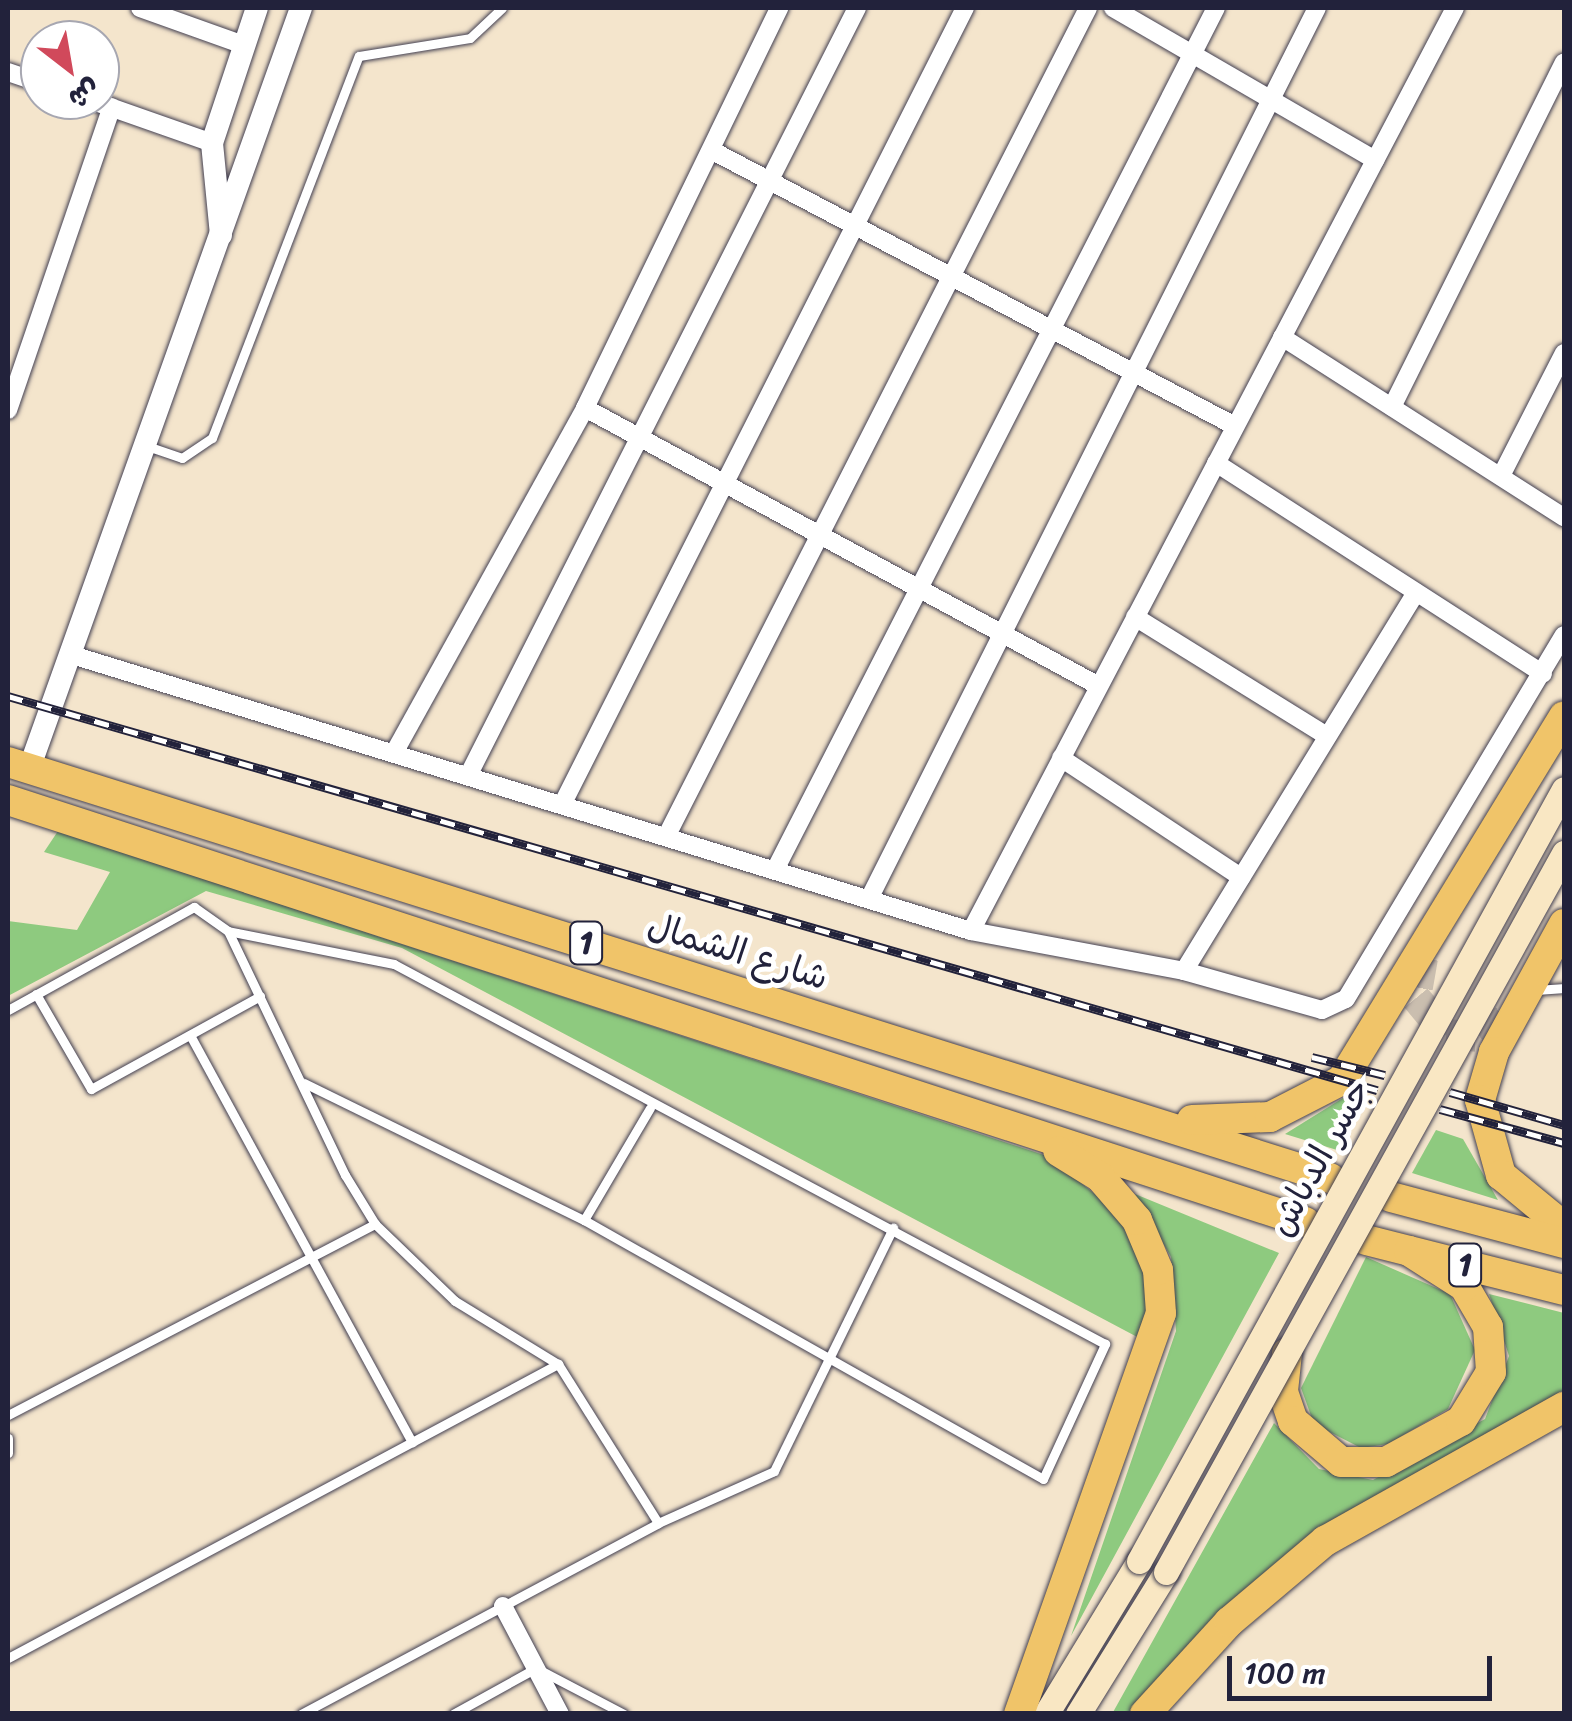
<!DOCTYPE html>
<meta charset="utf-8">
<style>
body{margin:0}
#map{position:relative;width:1572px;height:1721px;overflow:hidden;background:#f4e5cc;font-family:Sriracha,"Playpen Sans Arabic",sans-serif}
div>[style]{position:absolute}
.green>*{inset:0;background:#8eca7f}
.trunk-tunnel>*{height:30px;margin-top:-15px;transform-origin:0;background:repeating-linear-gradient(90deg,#cabeaf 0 30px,transparent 0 45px)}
.roads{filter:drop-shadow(0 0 2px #423f51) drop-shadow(0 0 2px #423f51)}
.service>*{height:9px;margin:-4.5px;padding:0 4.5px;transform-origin:4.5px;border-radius:4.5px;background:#fff}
.minor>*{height:18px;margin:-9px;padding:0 9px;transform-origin:9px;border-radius:9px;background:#fff}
.tertiary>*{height:22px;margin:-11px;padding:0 11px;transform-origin:11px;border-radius:11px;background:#fff}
.secondary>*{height:25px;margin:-12.5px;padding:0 12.5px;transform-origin:12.5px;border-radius:12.5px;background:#f9e7c3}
.trunk>*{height:30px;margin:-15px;padding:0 15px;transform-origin:15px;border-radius:15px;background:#f0c469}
.rail>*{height:9px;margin-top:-4.5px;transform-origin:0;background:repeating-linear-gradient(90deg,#fff 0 15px,#22223b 0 30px);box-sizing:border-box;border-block:2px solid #22223b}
.bridges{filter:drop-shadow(0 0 2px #423f51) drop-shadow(0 0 2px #423f51)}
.secondary-bridge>*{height:25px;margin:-12.5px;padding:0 12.5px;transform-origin:12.5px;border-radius:12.5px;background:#f9e7c3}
span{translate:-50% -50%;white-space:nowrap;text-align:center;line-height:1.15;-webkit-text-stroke:10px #fff;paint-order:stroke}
.shield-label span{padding:2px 8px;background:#fff;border:2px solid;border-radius:8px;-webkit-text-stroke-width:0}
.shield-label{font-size:32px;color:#22223b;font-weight:700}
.street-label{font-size:35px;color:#22223b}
.frame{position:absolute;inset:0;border:10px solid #22223b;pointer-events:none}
.north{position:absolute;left:20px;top:20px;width:100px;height:100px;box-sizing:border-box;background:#fff;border:2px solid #a7a7b1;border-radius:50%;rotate:149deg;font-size:28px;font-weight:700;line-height:40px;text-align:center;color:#22223b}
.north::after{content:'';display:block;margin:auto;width:35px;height:45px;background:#d1495b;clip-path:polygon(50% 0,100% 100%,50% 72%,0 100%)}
.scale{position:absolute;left:1227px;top:1656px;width:265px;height:45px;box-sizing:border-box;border:5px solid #22223b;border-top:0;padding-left:12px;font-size:30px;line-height:35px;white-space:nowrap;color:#22223b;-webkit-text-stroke:8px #fff;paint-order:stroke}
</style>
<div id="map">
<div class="green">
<i style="clip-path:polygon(58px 831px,1047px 1156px,1125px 1218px,1150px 1290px,1141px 1339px,402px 948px,206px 891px,8px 996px,8px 921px,77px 930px,110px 872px,44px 852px)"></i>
<i style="clip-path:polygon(1343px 1098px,1362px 1105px,1337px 1150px,1285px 1134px)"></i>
<i style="clip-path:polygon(1436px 1130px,1463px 1139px,1498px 1200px,1412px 1173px)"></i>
<i style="clip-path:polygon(1135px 1194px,1279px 1253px,1071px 1636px,1176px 1331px,1171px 1257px)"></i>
<i style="clip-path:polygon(1366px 1257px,1450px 1294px,1475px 1350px,1448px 1409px,1388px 1444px,1361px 1448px,1314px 1424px,1301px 1388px)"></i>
<i style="clip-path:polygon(1489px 1294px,1564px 1313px,1564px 1390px,1320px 1528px,1212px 1621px,1131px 1713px,1112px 1714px,1274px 1423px,1319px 1469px,1373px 1480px,1485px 1419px,1509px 1356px)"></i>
</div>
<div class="trunk-tunnel">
<i style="left:1423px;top:958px;width:41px;rotate:99.9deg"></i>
<i style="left:1416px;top:998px;width:47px;rotate:50.2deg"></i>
<i style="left:1446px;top:1034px;width:34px;rotate:5deg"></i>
<i style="left:1480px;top:1037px;width:43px;rotate:-35.5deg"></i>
</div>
<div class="roads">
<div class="service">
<i style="left:150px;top:447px;width:34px;rotate:19deg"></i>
<i style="left:182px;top:458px;width:36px;rotate:-34deg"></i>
<i style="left:212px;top:438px;width:409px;rotate:-69deg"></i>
<i style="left:359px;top:56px;width:112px;rotate:-9.2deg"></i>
<i style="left:470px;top:38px;width:44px;rotate:-43.2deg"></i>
<i style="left:1537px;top:990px;width:27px;rotate:-4deg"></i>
<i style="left:36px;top:994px;width:110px;rotate:59.9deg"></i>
<i style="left:91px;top:1089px;width:193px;rotate:-28.8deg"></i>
<i style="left:8px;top:1010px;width:213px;rotate:-29deg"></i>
<i style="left:194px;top:907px;width:42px;rotate:35.2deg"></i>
<i style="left:190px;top:1035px;width:464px;rotate:61.4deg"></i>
<i style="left:304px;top:1083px;width:312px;rotate:26.1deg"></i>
<i style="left:584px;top:1220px;width:527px;rotate:29.43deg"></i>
<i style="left:1043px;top:1479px;width:149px;rotate:-65.3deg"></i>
<i style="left:1105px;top:1344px;width:806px;rotate:-151.88deg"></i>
<i style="left:394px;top:964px;width:169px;rotate:-168.8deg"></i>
<i style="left:228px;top:931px;width:271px;rotate:64.4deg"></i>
<i style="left:345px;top:1175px;width:57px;rotate:58.5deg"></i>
<i style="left:375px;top:1224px;width:111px;rotate:43.9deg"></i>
<i style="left:455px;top:1301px;width:121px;rotate:31.5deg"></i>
<i style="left:558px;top:1364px;width:188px;rotate:57.8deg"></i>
<i style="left:584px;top:1220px;width:130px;rotate:-59.5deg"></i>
<i style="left:8px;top:1415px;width:414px;rotate:-27.5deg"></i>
<i style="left:8px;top:1438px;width:15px;rotate:90deg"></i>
<i style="left:8px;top:1658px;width:624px;rotate:-28.13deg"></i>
<i style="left:301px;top:1714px;width:405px;rotate:-28.1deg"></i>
<i style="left:658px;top:1523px;width:127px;rotate:-24.1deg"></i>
<i style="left:774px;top:1471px;width:271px;rotate:-63.9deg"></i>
<i style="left:453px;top:1714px;width:95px;rotate:-29deg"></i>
<i style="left:536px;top:1668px;width:99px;rotate:27.6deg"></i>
</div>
<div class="minor">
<i style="left:140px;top:8px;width:110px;rotate:19.6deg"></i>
<i style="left:1113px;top:8px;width:303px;rotate:30.1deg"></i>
<i style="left:8px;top:72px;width:34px;rotate:19deg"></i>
<i style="left:90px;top:100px;width:129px;rotate:19.4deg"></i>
<i style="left:711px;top:150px;width:592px;rotate:27.78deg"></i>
<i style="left:1282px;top:337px;width:335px;rotate:32.6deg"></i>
<i style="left:1392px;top:407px;width:385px;rotate:-63.5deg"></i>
<i style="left:585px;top:408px;width:584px;rotate:28.41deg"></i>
<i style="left:8px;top:410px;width:320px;rotate:-71.1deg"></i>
<i style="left:1216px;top:463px;width:389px;rotate:32.8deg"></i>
<i style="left:1501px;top:476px;width:138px;rotate:-62.9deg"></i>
<i style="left:1135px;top:617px;width:226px;rotate:31.8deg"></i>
<i style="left:72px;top:655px;width:940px;rotate:17.07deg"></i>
<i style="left:971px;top:931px;width:217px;rotate:10.6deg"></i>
<i style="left:1184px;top:971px;width:143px;rotate:15.8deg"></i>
<i style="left:1322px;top:1010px;width:26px;rotate:-25deg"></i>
<i style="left:1346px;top:999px;width:424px;rotate:-59.1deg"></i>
<i style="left:394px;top:753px;width:394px;rotate:-61deg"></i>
<i style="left:585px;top:408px;width:445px;rotate:-64.1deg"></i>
<i style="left:1061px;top:758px;width:216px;rotate:33.5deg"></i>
<i style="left:468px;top:776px;width:861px;rotate:-63.14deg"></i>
<i style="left:562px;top:805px;width:893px;rotate:-63.18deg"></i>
<i style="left:666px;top:837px;width:930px;rotate:-63.02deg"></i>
<i style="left:775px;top:870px;width:968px;rotate:-62.91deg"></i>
<i style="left:869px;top:899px;width:997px;rotate:-63.31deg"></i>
<i style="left:971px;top:931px;width:1042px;rotate:-62.33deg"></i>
<i style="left:1184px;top:971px;width:444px;rotate:-58.5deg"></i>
<i style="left:503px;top:1606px;width:122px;rotate:62.2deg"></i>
</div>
<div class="tertiary">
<i style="left:221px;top:235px;width:92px;rotate:-95.6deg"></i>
<i style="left:212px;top:143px;width:142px;rotate:-71.6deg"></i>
<i style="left:29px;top:769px;width:808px;rotate:-70.33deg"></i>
</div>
<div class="secondary">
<i style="left:1046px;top:1714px;width:179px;rotate:-58.7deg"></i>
<i style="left:1078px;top:1714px;width:167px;rotate:-58.2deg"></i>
</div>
<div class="trunk">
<i style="left:8px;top:762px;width:1386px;rotate:17.47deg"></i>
<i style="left:8px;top:800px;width:1364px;rotate:18.02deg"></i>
<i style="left:1564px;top:924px;width:146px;rotate:118.7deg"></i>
<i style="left:1494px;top:1052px;width:50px;rotate:106.3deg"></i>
<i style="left:1480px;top:1100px;width:78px;rotate:74.4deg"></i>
<i style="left:1501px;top:1175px;width:82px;rotate:39.5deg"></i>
<i style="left:1192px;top:1120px;width:78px;rotate:-2.2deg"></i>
<i style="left:1270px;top:1117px;width:81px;rotate:-27.2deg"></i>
<i style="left:1342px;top:1080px;width:426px;rotate:-58.6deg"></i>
<i style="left:1391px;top:1197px;width:179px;rotate:14.9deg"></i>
<i style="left:1366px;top:1240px;width:204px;rotate:14.2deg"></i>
<i style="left:1287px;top:1353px;width:39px;rotate:96deg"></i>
<i style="left:1283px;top:1392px;width:31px;rotate:71deg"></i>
<i style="left:1293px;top:1421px;width:63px;rotate:40.5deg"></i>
<i style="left:1341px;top:1462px;width:45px"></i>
<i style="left:1386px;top:1462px;width:85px;rotate:-28.7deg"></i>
<i style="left:1461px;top:1421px;width:57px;rotate:-58.5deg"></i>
<i style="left:1491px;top:1372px;width:45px;rotate:-93.8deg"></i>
<i style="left:1488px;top:1327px;width:48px;rotate:-120.3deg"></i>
<i style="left:1464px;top:1286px;width:65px;rotate:-147.5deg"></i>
<i style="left:1019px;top:1714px;width:425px;rotate:-70.5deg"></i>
<i style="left:1161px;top:1313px;width:43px;rotate:-94deg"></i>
<i style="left:1158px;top:1270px;width:54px;rotate:-112.8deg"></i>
<i style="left:1137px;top:1220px;width:57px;rotate:-130.7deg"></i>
<i style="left:1100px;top:1177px;width:49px;rotate:-148.2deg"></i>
<i style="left:1145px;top:1714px;width:125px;rotate:-47.6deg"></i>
<i style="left:1229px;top:1622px;width:126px;rotate:-40.2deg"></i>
<i style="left:1325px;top:1541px;width:274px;rotate:-29.3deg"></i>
</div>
</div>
<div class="rail">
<i style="left:8px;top:696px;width:1425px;rotate:16.06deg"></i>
<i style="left:1312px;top:1057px;width:75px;rotate:13.9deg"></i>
<i style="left:1450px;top:1092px;width:119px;rotate:16.1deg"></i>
<i style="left:1440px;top:1109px;width:129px;rotate:15.3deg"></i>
</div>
<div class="bridges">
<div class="secondary-bridge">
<i style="left:1139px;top:1561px;width:881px;rotate:-61.17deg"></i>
<i style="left:1166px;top:1572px;width:822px;rotate:-61.03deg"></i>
</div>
</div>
<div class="shield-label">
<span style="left:586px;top:943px">1</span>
<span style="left:1465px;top:1265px">1</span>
</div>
<div class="street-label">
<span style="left:738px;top:951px;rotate:17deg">شارع الشمال</span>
<span style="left:1319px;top:1157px;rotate:-61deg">جسر الدباش</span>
</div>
<div class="frame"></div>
<div class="north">ش</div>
<div class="scale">100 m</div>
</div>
